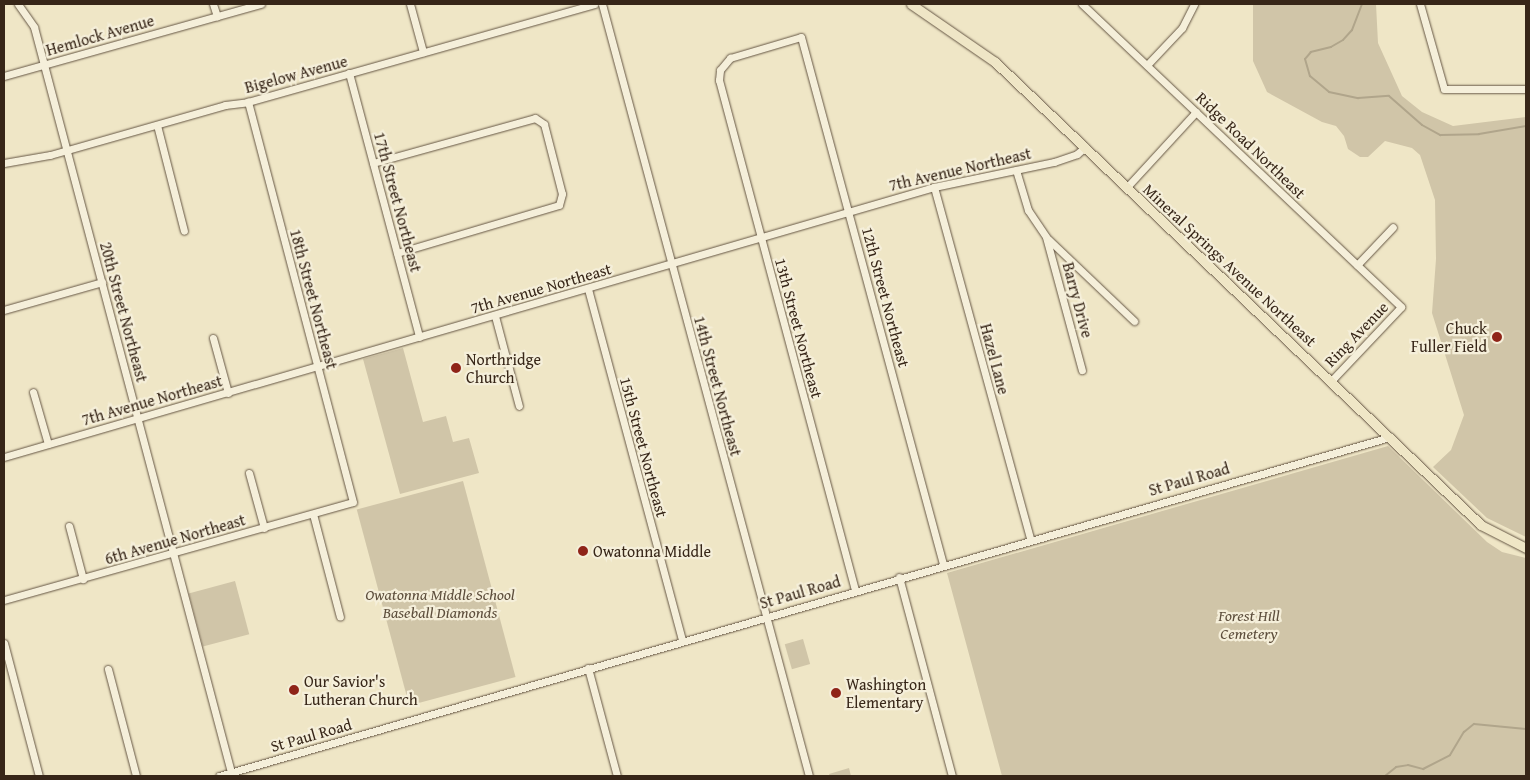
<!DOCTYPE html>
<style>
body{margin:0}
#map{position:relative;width:1530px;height:780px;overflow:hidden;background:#efe6c6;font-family:"Gentium Book Plus",serif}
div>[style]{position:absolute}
.green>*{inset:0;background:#d0c5a8;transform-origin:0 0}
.stream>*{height:2px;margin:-1px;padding:0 1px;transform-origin:1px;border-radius:1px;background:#b0a58b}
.roads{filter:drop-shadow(0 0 1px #655644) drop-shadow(0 0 1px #655644)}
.minor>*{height:7px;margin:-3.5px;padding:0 3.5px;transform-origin:3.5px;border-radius:3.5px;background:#f5efda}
.major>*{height:9px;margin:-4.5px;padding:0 4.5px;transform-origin:4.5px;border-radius:4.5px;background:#efe6c6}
.dots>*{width:14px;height:14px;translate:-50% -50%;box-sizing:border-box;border:2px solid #f5efda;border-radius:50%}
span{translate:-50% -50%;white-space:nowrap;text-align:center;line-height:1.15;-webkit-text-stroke:4.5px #f5efda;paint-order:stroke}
.street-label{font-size:16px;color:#372618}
.poi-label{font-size:16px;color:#372618}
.right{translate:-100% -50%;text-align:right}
.left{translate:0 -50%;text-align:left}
.park-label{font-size:16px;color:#5d4e3c;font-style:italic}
.frame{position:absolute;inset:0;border:5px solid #372618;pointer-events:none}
</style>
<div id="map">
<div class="green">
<i style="clip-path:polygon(1253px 4px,1376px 4px,1378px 43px,1402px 96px,1422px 112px,1453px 126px,1526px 117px,1526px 537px,1487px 518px,1433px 467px,1451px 450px,1464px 415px,1432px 313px,1436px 259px,1435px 200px,1420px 155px,1412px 148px,1385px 141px,1368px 157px,1360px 157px,1348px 149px,1344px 136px,1336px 126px,1322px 122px,1267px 92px,1253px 61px)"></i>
<i style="clip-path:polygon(403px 348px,423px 422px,446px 416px,453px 442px,469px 438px,479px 473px,400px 494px,363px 359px)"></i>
<i style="clip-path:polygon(1388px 446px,1487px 542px,1502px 552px,1526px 558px,1526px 776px,1002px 776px,947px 573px)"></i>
<i style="left:463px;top:481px;width:203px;height:110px;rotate:75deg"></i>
<i style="left:235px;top:581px;width:55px;height:48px;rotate:75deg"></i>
<i style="left:803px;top:639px;width:26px;height:19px;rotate:74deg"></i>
<i style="clip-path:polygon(849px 768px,851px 776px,830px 776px,829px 774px)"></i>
</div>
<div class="stream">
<i style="left:1362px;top:4px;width:28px;rotate:111deg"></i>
<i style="left:1352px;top:30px;width:13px;rotate:132deg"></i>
<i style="left:1343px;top:40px;width:14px;rotate:150deg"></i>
<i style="left:1331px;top:47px;width:21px;rotate:166deg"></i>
<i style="left:1311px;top:52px;width:9px;rotate:131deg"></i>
<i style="left:1305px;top:59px;width:18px;rotate:74deg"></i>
<i style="left:1310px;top:76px;width:25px;rotate:40deg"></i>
<i style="left:1329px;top:92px;width:30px;rotate:12deg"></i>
<i style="left:1358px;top:98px;width:31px;rotate:-4deg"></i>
<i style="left:1389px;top:96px;width:44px;rotate:41.3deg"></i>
<i style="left:1422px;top:125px;width:21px;rotate:29deg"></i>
<i style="left:1440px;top:135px;width:39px;rotate:-1deg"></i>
<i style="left:1479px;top:134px;width:48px;rotate:-9.7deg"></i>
<i style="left:1385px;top:776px;width:14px;rotate:-39deg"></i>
<i style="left:1396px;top:767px;width:12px;rotate:-9deg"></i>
<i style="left:1408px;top:765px;width:16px;rotate:15deg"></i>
<i style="left:1423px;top:769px;width:30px;rotate:-27deg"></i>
<i style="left:1450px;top:755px;width:27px;rotate:-59deg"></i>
<i style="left:1464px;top:732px;width:13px;rotate:-39deg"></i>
<i style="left:1474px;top:724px;width:52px;rotate:5.5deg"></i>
</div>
<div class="roads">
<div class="minor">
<i style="left:18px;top:4px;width:28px;rotate:55deg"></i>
<i style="left:34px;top:27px;width:775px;rotate:75.19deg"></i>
<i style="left:213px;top:4px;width:13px;rotate:72deg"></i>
<i style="left:410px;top:4px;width:50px;rotate:74.8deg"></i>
<i style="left:602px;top:4px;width:799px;rotate:74.99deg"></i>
<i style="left:1082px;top:4px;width:440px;rotate:43.5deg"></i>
<i style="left:1401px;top:307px;width:102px;rotate:133.4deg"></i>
<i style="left:1420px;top:4px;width:88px;rotate:74.2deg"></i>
<i style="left:1444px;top:89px;width:82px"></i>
<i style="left:1147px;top:65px;width:51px;rotate:-46.6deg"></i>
<i style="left:1182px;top:28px;width:27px;rotate:-63deg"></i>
<i style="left:349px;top:73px;width:273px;rotate:75.1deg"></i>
<i style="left:4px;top:76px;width:267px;rotate:-15.7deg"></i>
<i style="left:157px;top:125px;width:109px;rotate:75.7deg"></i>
<i style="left:4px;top:163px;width:47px;rotate:-9.9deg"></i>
<i style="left:50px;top:155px;width:182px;rotate:-15.9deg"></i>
<i style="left:225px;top:105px;width:23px;rotate:-7deg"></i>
<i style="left:248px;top:102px;width:360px;rotate:-15.8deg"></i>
<i style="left:373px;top:163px;width:168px;rotate:-15.5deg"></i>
<i style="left:535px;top:118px;width:11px;rotate:34deg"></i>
<i style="left:544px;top:124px;width:72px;rotate:75.6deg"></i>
<i style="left:562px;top:194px;width:11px;rotate:105deg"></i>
<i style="left:559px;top:205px;width:169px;rotate:163.5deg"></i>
<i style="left:1016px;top:170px;width:42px;rotate:73.3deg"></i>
<i style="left:1028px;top:210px;width:32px;rotate:56deg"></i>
<i style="left:1046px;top:237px;width:138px;rotate:74.9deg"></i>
<i style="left:934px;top:187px;width:365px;rotate:74.7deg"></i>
<i style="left:1127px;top:187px;width:102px;rotate:-47.4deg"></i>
<i style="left:1048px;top:239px;width:119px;rotate:43.6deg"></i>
<i style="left:1357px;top:265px;width:52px;rotate:-46.5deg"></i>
<i style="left:588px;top:289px;width:364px;rotate:75deg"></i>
<i style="left:4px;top:310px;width:102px;rotate:-15.9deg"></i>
<i style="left:495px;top:316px;width:93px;rotate:75.1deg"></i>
<i style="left:213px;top:338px;width:57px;rotate:74.7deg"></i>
<i style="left:33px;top:392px;width:54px;rotate:73.9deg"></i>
<i style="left:4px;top:457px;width:968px;rotate:-16.19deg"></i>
<i style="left:934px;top:187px;width:123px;rotate:-11.8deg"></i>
<i style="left:1054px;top:162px;width:24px;rotate:-19deg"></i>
<i style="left:1077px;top:154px;width:11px;rotate:-41deg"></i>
<i style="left:249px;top:473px;width:57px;rotate:74.7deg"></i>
<i style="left:313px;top:514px;width:106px;rotate:75.3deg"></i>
<i style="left:69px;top:526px;width:55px;rotate:75.2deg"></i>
<i style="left:899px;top:577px;width:206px;rotate:75.1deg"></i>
<i style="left:855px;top:590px;width:528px;rotate:-104.93deg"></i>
<i style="left:719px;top:80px;width:10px;rotate:-84deg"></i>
<i style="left:720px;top:70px;width:16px;rotate:-50deg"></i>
<i style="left:730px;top:58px;width:74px;rotate:-16.5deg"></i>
<i style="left:801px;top:37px;width:546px;rotate:74.92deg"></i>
<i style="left:4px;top:600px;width:362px;rotate:-15.7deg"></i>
<i style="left:353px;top:502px;width:414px;rotate:-104.7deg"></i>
<i style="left:4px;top:643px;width:138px;rotate:75.3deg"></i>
<i style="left:588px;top:668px;width:112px;rotate:75deg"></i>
<i style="left:108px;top:669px;width:111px;rotate:75.3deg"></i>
<i style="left:219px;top:776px;width:1219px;rotate:-16.15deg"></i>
</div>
<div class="major">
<i style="left:911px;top:4px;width:102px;rotate:34.6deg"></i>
<i style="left:995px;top:62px;width:671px;rotate:43.61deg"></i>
<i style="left:1481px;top:525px;width:51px;rotate:27.1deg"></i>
</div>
</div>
<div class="dots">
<i style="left:1497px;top:337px;background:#8f2418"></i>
<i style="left:456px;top:368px;background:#8f2418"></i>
<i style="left:583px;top:551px;background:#8f2418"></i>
<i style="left:294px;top:690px;background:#8f2418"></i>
<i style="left:836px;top:693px;background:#8f2418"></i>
</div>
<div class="street-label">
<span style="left:100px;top:35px;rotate:-16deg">Hemlock Avenue</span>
<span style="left:296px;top:74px;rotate:-15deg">Bigelow Avenue</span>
<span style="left:1251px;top:145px;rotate:44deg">Ridge Road Northeast</span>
<span style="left:960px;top:169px;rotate:-13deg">7th Avenue Northeast</span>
<span style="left:398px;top:202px;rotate:75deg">17th Street Northeast</span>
<span style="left:1230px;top:265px;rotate:43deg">Mineral Springs Avenue Northeast</span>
<span style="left:541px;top:288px;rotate:-16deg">7th Avenue Northeast</span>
<span style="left:886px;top:297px;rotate:75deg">12th Street Northeast</span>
<span style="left:314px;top:299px;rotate:75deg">18th Street Northeast</span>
<span style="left:1078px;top:300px;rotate:75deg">Barry Drive</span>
<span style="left:124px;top:312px;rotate:75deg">20th Street Northeast</span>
<span style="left:799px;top:328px;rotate:75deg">13th Street Northeast</span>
<span style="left:1356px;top:334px;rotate:-46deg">Ring Avenue</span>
<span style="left:995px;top:359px;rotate:75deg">Hazel Lane</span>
<span style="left:718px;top:386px;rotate:75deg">14th Street Northeast</span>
<span style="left:152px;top:400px;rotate:-16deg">7th Avenue Northeast</span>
<span style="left:644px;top:447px;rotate:75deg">15th Street Northeast</span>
<span style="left:1189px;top:479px;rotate:-16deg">St Paul Road</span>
<span style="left:175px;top:539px;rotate:-16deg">6th Avenue Northeast</span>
<span style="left:800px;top:592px;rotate:-16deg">St Paul Road</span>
<span style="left:311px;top:735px;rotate:-16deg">St Paul Road</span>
</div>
<div class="poi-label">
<span class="right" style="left:1487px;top:337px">Chuck<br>Fuller Field</span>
<span class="left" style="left:466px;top:368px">Northridge<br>Church</span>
<span class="left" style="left:593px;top:551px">Owatonna Middle</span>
<span class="left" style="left:304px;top:690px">Our Savior's<br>Lutheran Church</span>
<span class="left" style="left:846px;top:693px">Washington<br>Elementary</span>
</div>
<div class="park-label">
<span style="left:440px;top:603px">Owatonna Middle School<br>Baseball Diamonds</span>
<span style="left:1249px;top:624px">Forest Hill<br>Cemetery</span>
</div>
<div class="frame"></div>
</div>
